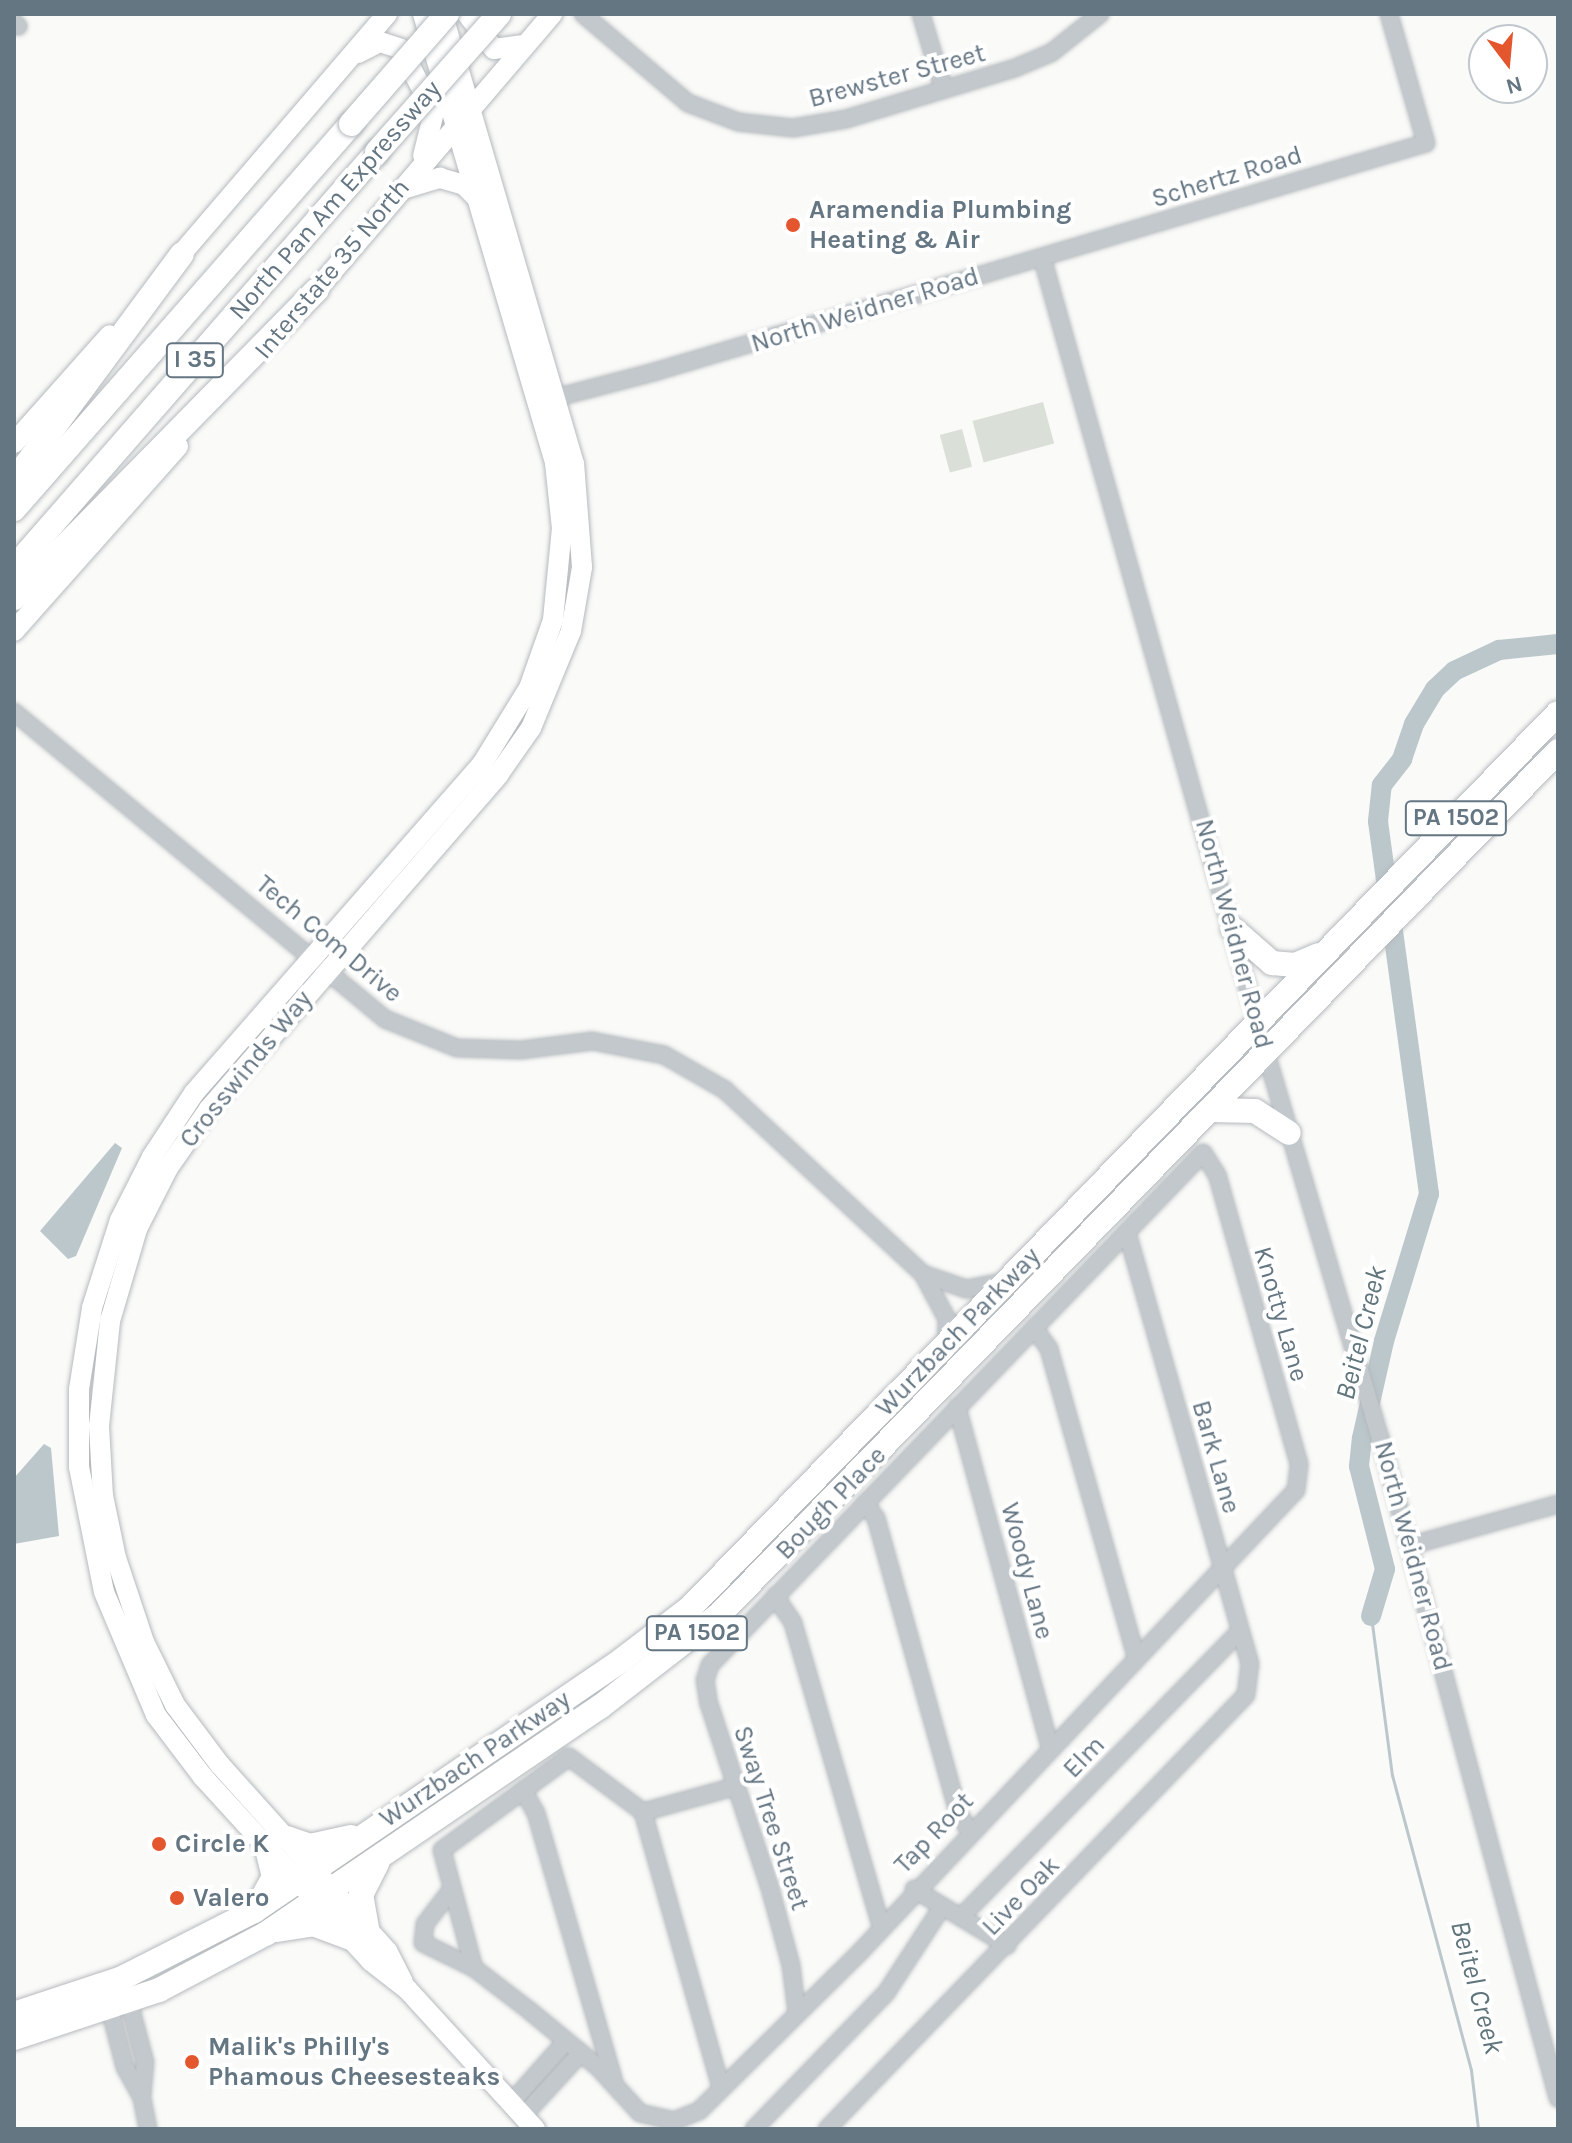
<!DOCTYPE html>
<style>
body{margin:0}
#map{position:relative;width:1572px;height:2143px;overflow:hidden;background:#fafaf8;font-family:Karla,sans-serif}
div>[style]{position:absolute}
.green>*{inset:0;background:#dadfd7;transform-origin:0 0}
.water>*{inset:0;background:#bbc7cb}
.stream>*{height:3px;margin:-1.5px;padding:0 1.5px;transform-origin:1.5px;border-radius:1.5px;background:#bbc7cb}
.river>*{height:20px;margin:-10px;padding:0 10px;transform-origin:10px;border-radius:10px;background:#bbc7cb}
.roads{filter:drop-shadow(0 0 2px #b5babe) drop-shadow(0 0 2px #b5babe)}
.minor>*{height:16px;margin:-8px;padding:0 8px;transform-origin:8px;border-radius:8px;background:#c3c8cc}
.major>*{height:20px;margin:-10px;padding:0 10px;transform-origin:10px;border-radius:10px;background:#fff}
.highway>*{height:24px;margin:-12px;padding:0 12px;transform-origin:12px;border-radius:12px;background:#fff}
.bridges{filter:drop-shadow(0 0 2px #b4b9bd) drop-shadow(0 0 2px #b4b9bd)}
.highway-bridge>*{height:24px;margin:-12px;padding:0 12px;transform-origin:12px;border-radius:12px;background:#fff}
.dots>*{width:22px;height:22px;translate:-50% -50%;box-sizing:border-box;border:4px solid #fff;border-radius:50%}
span{translate:-50% -50%;white-space:nowrap;text-align:center;line-height:1.15;-webkit-text-stroke:8px #fff;paint-order:stroke}
.shield-label span{padding:2px 6px;background:#fff;border:2px solid;border-radius:6px;-webkit-text-stroke-width:0}
.shield-label{font-size:24px;color:#657683;font-weight:700}
.street-label{font-size:26px;color:#657683}
.poi-label{font-size:26px;color:#657683;font-weight:700}
.left{translate:0 -50%;text-align:left}
.water-label{font-size:28px;color:#60757c;font-style:italic}
.frame{position:absolute;inset:0;border:16px solid #657683;pointer-events:none}
.north{position:absolute;left:1468px;top:24px;width:80px;height:80px;box-sizing:border-box;background:#fff;border:2px solid #c1c8cd;border-radius:50%;rotate:164deg;font-size:22px;font-weight:700;line-height:32px;text-align:center;color:#657683}
.north::after{content:'';display:block;margin:auto;width:28px;height:36px;background:#e4572e;clip-path:polygon(50% 0,100% 100%,50% 72%,0 100%)}
</style>
<div id="map">
<div class="green">
<i style="left:1043px;top:402px;width:43px;height:73px;rotate:75deg"></i>
<i style="left:962px;top:429px;width:39px;height:23px;rotate:75deg"></i>
</div>
<div class="water">
<i style="clip-path:polygon(115px 1143px,122px 1148px,76px 1256px,68px 1259px,40px 1231px)"></i>
<i style="clip-path:polygon(44px 1444px,51px 1448px,59px 1536px,14px 1544px,14px 1478px)"></i>
</div>
<div class="stream">
<i style="left:1371px;top:1616px;width:160px;rotate:82.5deg"></i>
<i style="left:1392px;top:1775px;width:305px;rotate:75deg"></i>
<i style="left:1471px;top:2070px;width:59px;rotate:83.2deg"></i>
</div>
<div class="river">
<i style="left:1371px;top:1616px;width:49px;rotate:-73.4deg"></i>
<i style="left:1385px;top:1569px;width:106px;rotate:-104.2deg"></i>
<i style="left:1359px;top:1466px;width:28px;rotate:-84deg"></i>
<i style="left:1362px;top:1438px;width:99px;rotate:-77.2deg"></i>
<i style="left:1384px;top:1341px;width:154px;rotate:-73deg"></i>
<i style="left:1429px;top:1194px;width:376px;rotate:-97.8deg"></i>
<i style="left:1378px;top:821px;width:36px;rotate:-84deg"></i>
<i style="left:1382px;top:785px;width:33px;rotate:-52deg"></i>
<i style="left:1402px;top:759px;width:37px;rotate:-71deg"></i>
<i style="left:1414px;top:724px;width:41px;rotate:-59deg"></i>
<i style="left:1435px;top:689px;width:26px;rotate:-43deg"></i>
<i style="left:1454px;top:671px;width:50px;rotate:-25deg"></i>
<i style="left:1499px;top:650px;width:59px;rotate:-5.8deg"></i>
</div>
<div class="roads">
<div class="minor">
<i style="left:583px;top:14px;width:138px;rotate:40.3deg"></i>
<i style="left:688px;top:103px;width:53px;rotate:20.8deg"></i>
<i style="left:738px;top:122px;width:55px;rotate:6.2deg"></i>
<i style="left:793px;top:128px;width:54px;rotate:-9.6deg"></i>
<i style="left:846px;top:119px;width:177px;rotate:-16.8deg"></i>
<i style="left:1015px;top:68px;width:39px;rotate:-23deg"></i>
<i style="left:1051px;top:53px;width:63px;rotate:-38.5deg"></i>
<i style="left:921px;top:14px;width:79px;rotate:73.2deg"></i>
<i style="left:14px;top:22px;width:6px;rotate:45deg"></i>
<i style="left:1042px;top:257px;width:827px;rotate:74.28deg"></i>
<i style="left:1266px;top:1053px;width:401px;rotate:73.5deg"></i>
<i style="left:1380px;top:1437px;width:685px;rotate:74.93deg"></i>
<i style="left:543px;top:401px;width:115px;rotate:-14.6deg"></i>
<i style="left:654px;top:372px;width:805px;rotate:-16.52deg"></i>
<i style="left:1426px;top:143px;width:134px;rotate:-106deg"></i>
<i style="left:14px;top:712px;width:482px;rotate:39.6deg"></i>
<i style="left:385px;top:1019px;width:78px;rotate:21.9deg"></i>
<i style="left:457px;top:1048px;width:64px;rotate:1.8deg"></i>
<i style="left:521px;top:1050px;width:72px;rotate:-7.2deg"></i>
<i style="left:592px;top:1041px;width:73px;rotate:11deg"></i>
<i style="left:664px;top:1055px;width:70px;rotate:29.8deg"></i>
<i style="left:725px;top:1090px;width:270px;rotate:42.9deg"></i>
<i style="left:923px;top:1274px;width:46px;rotate:19.2deg"></i>
<i style="left:966px;top:1289px;width:38px;rotate:-11deg"></i>
<i style="left:923px;top:1274px;width:51px;rotate:61.9deg"></i>
<i style="left:947px;top:1319px;width:26px;rotate:92deg"></i>
<i style="left:1034px;top:1328px;width:26px;rotate:54deg"></i>
<i style="left:1049px;top:1349px;width:322px;rotate:74.2deg"></i>
<i style="left:957px;top:1407px;width:352px;rotate:74.7deg"></i>
<i style="left:865px;top:1503px;width:19px;rotate:54deg"></i>
<i style="left:876px;top:1518px;width:305px;rotate:74.4deg"></i>
<i style="left:958px;top:1812px;width:21px;rotate:59deg"></i>
<i style="left:1409px;top:1546px;width:155px;rotate:-15.7deg"></i>
<i style="left:775px;top:1596px;width:32px;rotate:56deg"></i>
<i style="left:793px;top:1623px;width:316px;rotate:73.8deg"></i>
<i style="left:523px;top:1790px;width:26px;rotate:61deg"></i>
<i style="left:536px;top:1813px;width:279px;rotate:73.8deg"></i>
<i style="left:643px;top:1812px;width:287px;rotate:74.2deg"></i>
<i style="left:643px;top:1812px;width:94px;rotate:-15.4deg"></i>
<i style="left:452px;top:1889px;width:44px;rotate:127.6deg"></i>
<i style="left:425px;top:1924px;width:19px;rotate:96deg"></i>
<i style="left:423px;top:1943px;width:57px;rotate:26.1deg"></i>
<i style="left:474px;top:1968px;width:71px;rotate:37.5deg"></i>
<i style="left:530px;top:2011px;width:88px;rotate:39.5deg"></i>
<i style="left:598px;top:2067px;width:62px;rotate:47.6deg"></i>
<i style="left:640px;top:2113px;width:35px;rotate:13deg"></i>
<i style="left:674px;top:2121px;width:27px;rotate:-22deg"></i>
<i style="left:699px;top:2111px;width:228px;rotate:-44.6deg"></i>
<i style="left:861px;top:1951px;width:634px;rotate:-46.66deg"></i>
<i style="left:1296px;top:1490px;width:26px;rotate:-83deg"></i>
<i style="left:1299px;top:1464px;width:300px;rotate:-105.8deg"></i>
<i style="left:1217px;top:1175px;width:26px;rotate:-122deg"></i>
<i style="left:1203px;top:1153px;width:711px;rotate:133.92deg"></i>
<i style="left:710px;top:1665px;width:16px;rotate:108deg"></i>
<i style="left:705px;top:1680px;width:24px;rotate:81deg"></i>
<i style="left:709px;top:1704px;width:198px;rotate:71.7deg"></i>
<i style="left:771px;top:1892px;width:76px;rotate:74.7deg"></i>
<i style="left:791px;top:1965px;width:48px;rotate:82.9deg"></i>
<i style="left:914px;top:1889px;width:109px;rotate:31.1deg"></i>
<i style="left:962px;top:1916px;width:398px;rotate:-45.7deg"></i>
<i style="left:474px;top:1968px;width:122px;rotate:-105.2deg"></i>
<i style="left:442px;top:1850px;width:157px;rotate:-36.2deg"></i>
<i style="left:569px;top:1757px;width:92px;rotate:36.6deg"></i>
<i style="left:127px;top:1994px;width:70px;rotate:75.2deg"></i>
<i style="left:145px;top:2062px;width:36px;rotate:95deg"></i>
<i style="left:142px;top:2098px;width:32px;rotate:79deg"></i>
<i style="left:107px;top:1998px;width:71px;rotate:75.4deg"></i>
<i style="left:125px;top:2067px;width:33px;rotate:61deg"></i>
<i style="left:511px;top:2103px;width:83px;rotate:-48.4deg"></i>
<i style="left:523px;top:2116px;width:86px;rotate:-47.4deg"></i>
<i style="left:754px;top:2129px;width:190px;rotate:-45.9deg"></i>
<i style="left:886px;top:1993px;width:103px;rotate:-56.9deg"></i>
<i style="left:827px;top:2129px;width:603px;rotate:-46.01deg"></i>
<i style="left:1246px;top:1695px;width:31px;rotate:-83deg"></i>
<i style="left:1250px;top:1664px;width:449px;rotate:-105.9deg"></i>
</div>
<div class="major">
<i style="left:423px;top:14px;width:468px;rotate:73.6deg"></i>
<i style="left:555px;top:463px;width:65px;rotate:83.9deg"></i>
<i style="left:562px;top:528px;width:92px;rotate:95.6deg"></i>
<i style="left:553px;top:620px;width:72px;rotate:109.4deg"></i>
<i style="left:529px;top:688px;width:89px;rotate:121.7deg"></i>
<i style="left:482px;top:764px;width:437px;rotate:131.2deg"></i>
<i style="left:194px;top:1093px;width:77px;rotate:123.3deg"></i>
<i style="left:152px;top:1157px;width:71px;rotate:116.9deg"></i>
<i style="left:120px;top:1220px;width:92px;rotate:107.7deg"></i>
<i style="left:92px;top:1308px;width:82px;rotate:99.1deg"></i>
<i style="left:79px;top:1389px;width:78px;rotate:90deg"></i>
<i style="left:79px;top:1467px;width:127px;rotate:78.7deg"></i>
<i style="left:104px;top:1592px;width:134px;rotate:67.1deg"></i>
<i style="left:156px;top:1715px;width:78px;rotate:52.8deg"></i>
<i style="left:203px;top:1777px;width:249px;rotate:47.6deg"></i>
<i style="left:371px;top:1961px;width:46px;rotate:37.9deg"></i>
<i style="left:407px;top:1989px;width:190px;rotate:47.6deg"></i>
<i style="left:467px;top:14px;width:44px;rotate:52.4deg"></i>
<i style="left:494px;top:49px;width:30px;rotate:-8deg"></i>
<i style="left:358px;top:53px;width:25px;rotate:-27deg"></i>
<i style="left:380px;top:42px;width:22px;rotate:18deg"></i>
<i style="left:401px;top:49px;width:71px;rotate:62.4deg"></i>
<i style="left:434px;top:112px;width:45px;rotate:104deg"></i>
<i style="left:403px;top:189px;width:39px;rotate:-17deg"></i>
<i style="left:440px;top:178px;width:25px;rotate:16deg"></i>
<i style="left:464px;top:185px;width:21px;rotate:45deg"></i>
<i style="left:171px;top:266px;width:332px;rotate:-49.4deg"></i>
<i style="left:308px;top:300px;width:376px;rotate:-49.5deg"></i>
<i style="left:14px;top:443px;width:144px;rotate:-48.4deg"></i>
<i style="left:14px;top:631px;width:247px;rotate:-48.4deg"></i>
<i style="left:403px;top:1982px;width:35px;rotate:-117deg"></i>
<i style="left:387px;top:1951px;width:250px;rotate:-131.9deg"></i>
<i style="left:220px;top:1765px;width:75px;rotate:-126.9deg"></i>
<i style="left:175px;top:1705px;width:70px;rotate:-116.2deg"></i>
<i style="left:144px;top:1642px;width:89px;rotate:-108.4deg"></i>
<i style="left:116px;top:1558px;width:63px;rotate:-101.8deg"></i>
<i style="left:103px;top:1496px;width:70px;rotate:-93.3deg"></i>
<i style="left:99px;top:1426px;width:106px;rotate:-84deg"></i>
<i style="left:110px;top:1321px;width:96px;rotate:-73.6deg"></i>
<i style="left:137px;top:1229px;width:68px;rotate:-63.1deg"></i>
<i style="left:168px;top:1168px;width:72px;rotate:-55.2deg"></i>
<i style="left:209px;top:1109px;width:442px;rotate:-49.1deg"></i>
<i style="left:498px;top:775px;width:57px;rotate:-54.9deg"></i>
<i style="left:531px;top:728px;width:105px;rotate:-67.6deg"></i>
<i style="left:571px;top:631px;width:65px;rotate:-80.2deg"></i>
<i style="left:582px;top:567px;width:103px;rotate:-94.4deg"></i>
<i style="left:574px;top:464px;width:469px;rotate:-106.3deg"></i>
</div>
<div class="highway">
<i style="left:14px;top:481px;width:282px;rotate:-53.5deg"></i>
<i style="left:14px;top:509px;width:512px;rotate:-48.8deg"></i>
<i style="left:14px;top:568px;width:552px;rotate:-48.89deg"></i>
<i style="left:14px;top:598px;width:432px;rotate:-45.5deg"></i>
<i style="left:1233px;top:929px;width:52px;rotate:41.1deg"></i>
<i style="left:1272px;top:963px;width:23px;rotate:5deg"></i>
<i style="left:1295px;top:965px;width:25px;rotate:-23deg"></i>
<i style="left:1211px;top:1110px;width:44px;rotate:1.3deg"></i>
<i style="left:1255px;top:1111px;width:40px;rotate:32.9deg"></i>
<i style="left:287px;top:1838px;width:24px;rotate:19deg"></i>
<i style="left:310px;top:1846px;width:42px;rotate:-12.4deg"></i>
<i style="left:260px;top:1902px;width:29px;rotate:-61deg"></i>
<i style="left:274px;top:1877px;width:36px;rotate:-104deg"></i>
<i style="left:367px;top:1928px;width:34px;rotate:-100deg"></i>
<i style="left:361px;top:1895px;width:36px;rotate:-63deg"></i>
<i style="left:277px;top:1930px;width:36px;rotate:-9deg"></i>
<i style="left:313px;top:1924px;width:43px;rotate:20.6deg"></i>
<i style="left:14px;top:2014px;width:114px;rotate:-18.4deg"></i>
<i style="left:122px;top:1978px;width:148px;rotate:-26.9deg"></i>
<i style="left:254px;top:1911px;width:447px;rotate:-34.3deg"></i>
<i style="left:623px;top:1659px;width:86px;rotate:-37.4deg"></i>
<i style="left:691px;top:1607px;width:1245px;rotate:-45.88deg"></i>
<i style="left:14px;top:2038px;width:153px;rotate:-18.3deg"></i>
<i style="left:159px;top:1990px;width:122px;rotate:-27.8deg"></i>
<i style="left:267px;top:1933px;width:402px;rotate:-34.2deg"></i>
<i style="left:600px;top:1707px;width:152px;rotate:-37.8deg"></i>
<i style="left:720px;top:1614px;width:1203px;rotate:-45.84deg"></i>
</div>
</div>
<div class="bridges">
<div class="highway-bridge">
<i style="left:351px;top:124px;width:146px;rotate:-48.9deg"></i>
<i style="left:377px;top:152px;width:184px;rotate:-48.5deg"></i>
</div>
</div>
<div class="dots">
<i style="left:793px;top:225px;background:#e4572e"></i>
<i style="left:159px;top:1844px;background:#e4572e"></i>
<i style="left:177px;top:1898px;background:#e4572e"></i>
<i style="left:192px;top:2062px;background:#e4572e"></i>
</div>
<div class="shield-label">
<span style="left:195px;top:360px">I 35</span>
<span style="left:1456px;top:818px">PA 1502</span>
<span style="left:697px;top:1633px">PA 1502</span>
</div>
<div class="street-label">
<span style="left:897px;top:76px;rotate:-15deg">Brewster Street</span>
<span style="left:1227px;top:177px;rotate:-17deg">Schertz Road</span>
<span style="left:335px;top:200px;rotate:-49deg">North Pan Am Expressway</span>
<span style="left:332px;top:269px;rotate:-50deg">Interstate 35 North</span>
<span style="left:865px;top:310px;rotate:-17deg">North Weidner Road</span>
<span style="left:1234px;top:934px;rotate:75deg">North Weidner Road</span>
<span style="left:329px;top:939px;rotate:40deg">Tech Com Drive</span>
<span style="left:246px;top:1069px;rotate:-51deg">Crosswinds Way</span>
<span style="left:1281px;top:1314px;rotate:74deg">Knotty Lane</span>
<span style="left:958px;top:1332px;rotate:-46deg">Wurzbach Parkway</span>
<span style="left:1216px;top:1457px;rotate:74deg">Bark Lane</span>
<span style="left:831px;top:1503px;rotate:-46deg">Bough Place</span>
<span style="left:1413px;top:1556px;rotate:75deg">North Weidner Road</span>
<span style="left:1027px;top:1571px;rotate:75deg">Woody Lane</span>
<span style="left:1084px;top:1757px;rotate:-46deg">Elm</span>
<span style="left:475px;top:1759px;rotate:-34deg">Wurzbach Parkway</span>
<span style="left:771px;top:1818px;rotate:72deg">Sway Tree Street</span>
<span style="left:934px;top:1833px;rotate:-46deg">Tap Root</span>
<span style="left:1021px;top:1896px;rotate:-46deg">Live Oak</span>
</div>
<div class="poi-label">
<span class="left" style="left:809px;top:225px">Aramendia Plumbing<br>Heating &amp; Air</span>
<span class="left" style="left:175px;top:1844px">Circle K</span>
<span class="left" style="left:193px;top:1898px">Valero</span>
<span class="left" style="left:208px;top:2062px">Malik's Philly's<br>Phamous Cheesesteaks</span>
</div>
<div class="water-label">
<span style="left:1361px;top:1333px;rotate:-76deg">Beitel Creek</span>
<span style="left:1477px;top:1987px;rotate:75deg">Beitel Creek</span>
</div>
<div class="frame"></div>
<div class="north">N</div>
</div>
